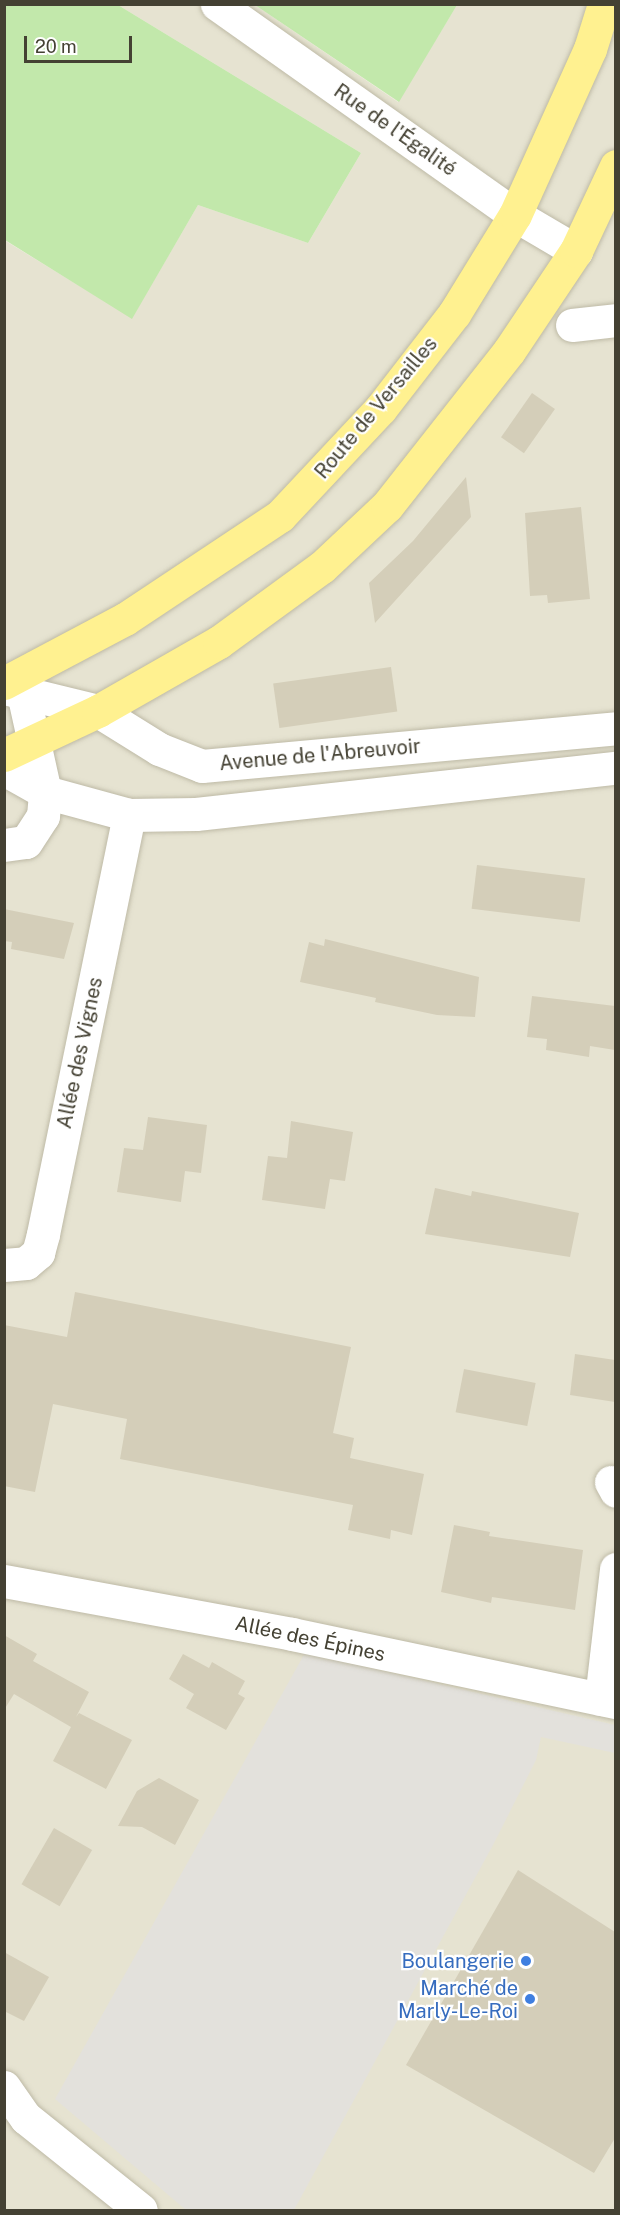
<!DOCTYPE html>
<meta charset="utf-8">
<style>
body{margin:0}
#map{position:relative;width:620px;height:2215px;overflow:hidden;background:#f2f0e4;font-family:"Public Sans",sans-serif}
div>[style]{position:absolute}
.residential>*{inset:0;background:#e6e3d1}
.green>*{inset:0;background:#c2e8ab}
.parking>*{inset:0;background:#e3e1dc}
.building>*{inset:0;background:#d4ceb9;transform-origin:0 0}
.roads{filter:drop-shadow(0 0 2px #bebaa6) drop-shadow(0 0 2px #bebaa6)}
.minor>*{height:33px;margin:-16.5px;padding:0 16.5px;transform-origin:16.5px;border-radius:16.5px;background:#fff}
.major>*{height:33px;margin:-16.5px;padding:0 16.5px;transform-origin:16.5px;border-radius:16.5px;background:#fff190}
.dots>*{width:16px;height:16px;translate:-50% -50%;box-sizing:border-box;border:3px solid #fff;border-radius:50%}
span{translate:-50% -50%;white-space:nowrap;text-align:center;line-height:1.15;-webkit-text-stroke:4.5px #fff;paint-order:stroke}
.street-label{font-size:20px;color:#444133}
.shop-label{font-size:20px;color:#366cbe}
.right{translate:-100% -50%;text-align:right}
.frame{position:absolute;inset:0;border:6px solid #444133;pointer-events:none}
.scale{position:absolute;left:24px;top:36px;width:108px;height:27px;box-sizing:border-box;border:3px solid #444133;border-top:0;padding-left:8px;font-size:18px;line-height:21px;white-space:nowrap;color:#444133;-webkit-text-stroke:4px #fff;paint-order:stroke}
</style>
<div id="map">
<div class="residential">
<i style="clip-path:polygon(118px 5px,255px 5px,398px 102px,457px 5px,615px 5px,615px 2210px,5px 2210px,4px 240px,132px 318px,198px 205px,308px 243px,361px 153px)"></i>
</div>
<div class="green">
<i style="clip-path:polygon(4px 5px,118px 5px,361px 153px,308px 243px,198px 205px,132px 319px,5px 240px)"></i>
<i style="clip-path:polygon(255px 5px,457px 5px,399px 102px)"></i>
</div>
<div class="parking">
<i style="clip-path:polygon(305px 1653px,615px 1725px,615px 1753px,541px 1737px,536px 1760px,493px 1845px,294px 2210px,186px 2210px,55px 2099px)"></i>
</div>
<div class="building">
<i style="left:532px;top:393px;width:28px;height:54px;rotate:35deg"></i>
<i style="clip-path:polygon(466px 477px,471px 517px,375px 623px,369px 583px,413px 541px)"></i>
<i style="clip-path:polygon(581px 507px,590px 599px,548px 603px,547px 595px,530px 596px,525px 513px)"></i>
<i style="left:391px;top:667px;width:45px;height:119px;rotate:82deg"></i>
<i style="left:477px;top:865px;width:109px;height:44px;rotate:7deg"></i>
<i style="clip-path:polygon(4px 909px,74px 923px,64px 959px,11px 949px,12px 942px,4px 941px)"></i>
<i style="clip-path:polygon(325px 939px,479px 977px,475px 1017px,437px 1015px,375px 1002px,376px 998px,300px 982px,309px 942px,324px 946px)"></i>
<i style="clip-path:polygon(532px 996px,615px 1006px,615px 1050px,590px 1046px,589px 1057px,546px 1050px,547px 1039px,527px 1037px)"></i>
<i style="clip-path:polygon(148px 1117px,207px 1125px,201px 1173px,185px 1171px,181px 1202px,117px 1192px,124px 1148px,143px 1150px)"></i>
<i style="clip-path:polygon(291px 1121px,353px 1132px,345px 1181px,330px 1179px,325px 1209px,262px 1200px,268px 1156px,287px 1158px)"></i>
<i style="clip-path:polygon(435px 1188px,471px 1196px,472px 1191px,579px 1213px,570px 1257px,425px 1234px)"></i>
<i style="clip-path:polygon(75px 1292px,351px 1347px,333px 1433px,354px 1438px,350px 1458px,424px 1474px,412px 1535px,391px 1530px,390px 1539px,348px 1530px,353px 1505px,120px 1459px,127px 1419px,53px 1404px,35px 1492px,4px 1486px,4px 1325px,67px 1337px)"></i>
<i style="clip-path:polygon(575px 1354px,615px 1360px,615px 1402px,570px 1395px)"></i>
<i style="left:464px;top:1369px;width:73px;height:44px;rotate:11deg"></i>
<i style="clip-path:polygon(454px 1525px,490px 1532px,489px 1536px,583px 1550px,575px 1610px,492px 1597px,491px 1603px,441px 1592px)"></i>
<i style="clip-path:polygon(4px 1635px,37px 1654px,33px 1661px,89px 1692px,76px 1717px,79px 1713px,132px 1740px,106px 1789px,53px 1761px,71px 1727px,14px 1694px,4px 1710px)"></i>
<i style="clip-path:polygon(183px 1654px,209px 1668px,212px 1662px,245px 1681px,238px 1694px,245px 1698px,226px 1730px,186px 1708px,194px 1694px,169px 1679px)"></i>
<i style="clip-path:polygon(159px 1778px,199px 1800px,175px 1845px,142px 1827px,118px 1826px,137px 1791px)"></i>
<i style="left:54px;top:1828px;width:44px;height:65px;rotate:30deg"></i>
<i style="clip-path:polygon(518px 1870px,615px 1932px,615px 2138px,594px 2173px,406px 2065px)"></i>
<i style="clip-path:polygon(4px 1952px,49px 1977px,24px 2021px,4px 2011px)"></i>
</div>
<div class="roads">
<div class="minor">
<i style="left:217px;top:4px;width:365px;rotate:35.3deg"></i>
<i style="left:515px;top:215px;width:71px;rotate:30.5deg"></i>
<i style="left:572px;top:325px;width:44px;rotate:-6.5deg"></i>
<i style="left:4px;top:688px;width:97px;rotate:13.7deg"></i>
<i style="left:98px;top:711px;width:72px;rotate:31.9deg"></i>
<i style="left:159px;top:749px;width:46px;rotate:21.6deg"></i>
<i style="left:202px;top:766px;width:416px;rotate:-5.2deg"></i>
<i style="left:4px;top:769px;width:47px;rotate:29.3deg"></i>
<i style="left:45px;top:792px;width:87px;rotate:15.3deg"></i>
<i style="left:129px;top:815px;width:67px;rotate:-0.9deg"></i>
<i style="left:196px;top:814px;width:423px;rotate:-6.3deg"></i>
<i style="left:4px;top:845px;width:22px;rotate:-8deg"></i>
<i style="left:26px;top:842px;width:31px;rotate:-57deg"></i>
<i style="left:43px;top:816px;width:24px;rotate:-85deg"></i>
<i style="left:45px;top:792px;width:101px;rotate:-102.5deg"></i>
<i style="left:4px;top:1265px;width:22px;rotate:-5deg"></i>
<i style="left:26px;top:1263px;width:16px;rotate:-40deg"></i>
<i style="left:38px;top:1253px;width:20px;rotate:-75deg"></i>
<i style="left:43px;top:1234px;width:428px;rotate:-78.4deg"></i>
<i style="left:611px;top:1482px;width:10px;rotate:61deg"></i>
<i style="left:4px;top:1581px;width:293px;rotate:10.4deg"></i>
<i style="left:292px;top:1634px;width:331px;rotate:11.9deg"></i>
<i style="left:601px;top:1699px;width:131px;rotate:-83.4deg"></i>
<i style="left:4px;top:2087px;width:38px;rotate:55deg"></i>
<i style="left:26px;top:2118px;width:147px;rotate:38.7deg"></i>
</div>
<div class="major">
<i style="left:4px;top:683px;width:137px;rotate:-27.9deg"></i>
<i style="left:125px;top:619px;width:186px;rotate:-33.6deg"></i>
<i style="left:280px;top:516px;width:148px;rotate:-46.9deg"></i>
<i style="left:381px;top:408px;width:119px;rotate:-52.2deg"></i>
<i style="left:454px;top:314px;width:116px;rotate:-58.4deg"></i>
<i style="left:515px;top:215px;width:182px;rotate:-65.7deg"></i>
<i style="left:590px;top:49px;width:47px;rotate:-72.7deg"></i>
<i style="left:4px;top:755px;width:104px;rotate:-25.1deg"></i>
<i style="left:98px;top:711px;width:139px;rotate:-29.7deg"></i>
<i style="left:219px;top:642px;width:127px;rotate:-36.1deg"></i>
<i style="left:322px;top:567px;width:89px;rotate:-43.2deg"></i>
<i style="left:387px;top:506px;width:197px;rotate:-51.8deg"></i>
<i style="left:509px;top:351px;width:120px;rotate:-56.2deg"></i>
<i style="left:576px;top:251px;width:94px;rotate:-64.8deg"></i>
</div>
</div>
<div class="dots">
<i style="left:526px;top:1961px;background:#3f7fe0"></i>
<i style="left:530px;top:1999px;background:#3f7fe0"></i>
</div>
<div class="street-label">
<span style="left:395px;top:130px;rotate:35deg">Rue de l'Égalité</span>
<span style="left:376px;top:408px;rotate:-50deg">Route de Versailles</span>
<span style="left:320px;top:755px;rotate:-5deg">Avenue de l'Abreuvoir</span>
<span style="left:80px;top:1053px;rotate:-78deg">Allée des Vignes</span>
<span style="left:310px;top:1639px;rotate:12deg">Allée des Épines</span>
</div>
<div class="shop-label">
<span class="right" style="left:514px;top:1961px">Boulangerie</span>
<span class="right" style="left:518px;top:2000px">Marché de<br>Marly-Le-Roi</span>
</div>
<div class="frame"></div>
<div class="scale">20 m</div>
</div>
